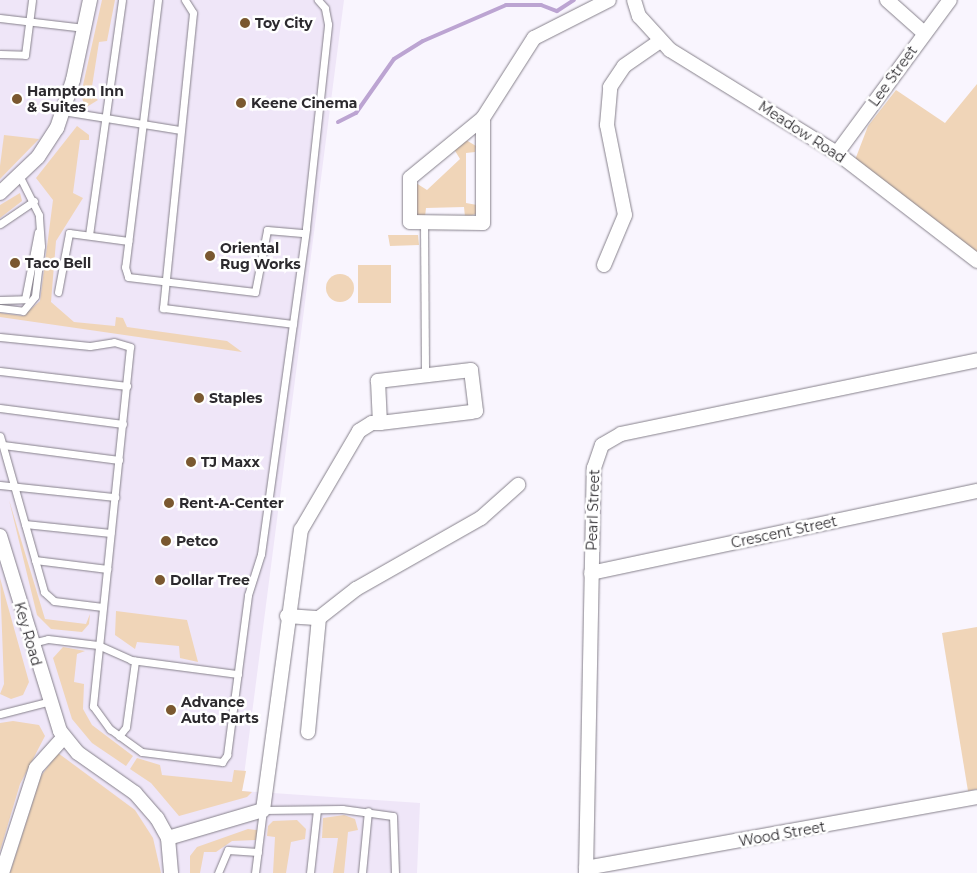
<!DOCTYPE html>
<style>
body{margin:0}
#map{position:relative;width:977px;height:873px;overflow:hidden;background:#f9f5fe;font-family:Montserrat,sans-serif}
div>[style]{position:absolute}
.built>*{inset:0;background:#efe6f8}
.green>*{inset:0;background:#f0d5b8;transform-origin:0 0}
.round{border-radius:50%}
.stream>*{height:4px;margin:-2px;padding:0 2px;transform-origin:2px;border-radius:2px;background:#bca4d2}
.roads{filter:drop-shadow(0 0 1px #86818b) drop-shadow(0 0 1px #86818b)}
.lane>*{height:7px;margin:-3.5px;padding:0 3.5px;transform-origin:3.5px;border-radius:3.5px;background:#fff}
.street>*{height:14px;margin:-7px;padding:0 7px;transform-origin:7px;border-radius:7px;background:#fff}
.dots>*{width:14px;height:14px;translate:-50% -50%;box-sizing:border-box;border:2px solid #fff;border-radius:50%}
span{translate:-50% -50%;white-space:nowrap;text-align:center;line-height:1.15;-webkit-text-stroke:5px #fff;paint-order:stroke}
.poi-label{font-size:14px;color:#2c2a2e;font-weight:700}
.left{translate:0 -50%;text-align:left}
.street-label{font-size:14px;color:#2c2a2e}
</style>
<div id="map">
<div class="built">
<i style="clip-path:polygon(0 0,344px 0,242px 791px,420px 803px,417px 873px,0 873px)"></i>
</div>
<div class="green">
<i style="clip-path:polygon(102px 0,115px 0,107px 41px,99px 42px,91px 93px,98px 100px,85px 108px,81px 94px)"></i>
<i style="clip-path:polygon(977px 84px,977px 254px,855px 160px,868px 126px,896px 90px,945px 123px)"></i>
<i style="clip-path:polygon(77px 126px,89px 135px,89px 140px,80px 140px,73px 193px,83px 198px,56px 241px,51px 302px,74px 322px,115px 326px,116px 317px,123px 318px,127px 327px,227px 341px,242px 352px,0 317px,0 313px,23px 316px,40px 301px,53px 200px,36px 178px)"></i>
<i style="clip-path:polygon(4px 135px,39px 139px,0 179px,0 166px)"></i>
<i style="clip-path:polygon(466px 140px,476px 146px,475px 152px,466px 153px,466px 203px,477px 205px,476px 214px,465px 217px,464px 207px,426px 208px,425px 217px,416px 216px,416px 183px,427px 190px,460px 159px,454px 149px)"></i>
<i style="clip-path:polygon(20px 193px,22px 201px,0 218px,0 205px)"></i>
<i style="clip-path:polygon(388px 235px,418px 235px,419px 245px,390px 246px)"></i>
<i style="left:358px;top:265px;width:33px;height:38px"></i>
<i class="round" style="left:326px;top:274px;width:28px;height:28px"></i>
<i style="clip-path:polygon(9px 500px,45px 619px,86px 624px,90px 614px,89px 624px,82px 632px,51px 629px,37px 615px)"></i>
<i style="clip-path:polygon(0 578px,29px 682px,23px 695px,11px 699px,0 694px,4px 684px)"></i>
<i style="clip-path:polygon(116px 611px,187px 620px,198px 662px,180px 658px,179px 646px,137px 642px,135px 649px,115px 635px)"></i>
<i style="clip-path:polygon(977px 627px,977px 789px,968px 791px,942px 633px)"></i>
<i style="clip-path:polygon(63px 647px,85px 651px,77px 654px,74px 682px,84px 684px,83px 709px,92px 725px,133px 756px,126px 766px,92px 743px,72px 719px,53px 658px)"></i>
<i style="clip-path:polygon(13px 721px,39px 725px,45px 736px,20px 784px,0 851px,0 723px)"></i>
<i style="clip-path:polygon(58px 753px,135px 810px,153px 838px,161px 873px,10px 873px,41px 776px)"></i>
<i style="clip-path:polygon(137px 758px,160px 765px,162px 775px,232px 782px,234px 770px,246px 771px,242px 791px,252px 792px,247px 797px,179px 816px,151px 783px,130px 769px)"></i>
<i style="clip-path:polygon(344px 815px,355px 819px,358px 830px,348px 832px,344px 873px,333px 873px,338px 838px,322px 838px,323px 818px)"></i>
<i style="clip-path:polygon(297px 820px,306px 829px,305px 839px,291px 842px,286px 873px,273px 873px,275px 837px,267px 836px,268px 826px,273px 821px)"></i>
<i style="clip-path:polygon(248px 829px,257px 830px,257px 840px,232px 841px,216px 852px,204px 852px,200px 873px,190px 873px,190px 856px,197px 847px)"></i>
</div>
<div class="stream">
<i style="left:338px;top:122px;width:20px;rotate:-27deg"></i>
<i style="left:356px;top:113px;width:66px;rotate:-54.9deg"></i>
<i style="left:394px;top:59px;width:34px;rotate:-32deg"></i>
<i style="left:423px;top:41px;width:90px;rotate:-23.4deg"></i>
<i style="left:506px;top:5px;width:35px"></i>
<i style="left:541px;top:5px;width:17px;rotate:21deg"></i>
<i style="left:557px;top:11px;width:20px;rotate:-33deg"></i>
</div>
<div class="roads">
<div class="lane">
<i style="left:158px;top:0;width:269px;rotate:97deg"></i>
<i style="left:125px;top:267px;width:10px;rotate:73deg"></i>
<i style="left:128px;top:277px;width:128px;rotate:6.7deg"></i>
<i style="left:255px;top:292px;width:63px;rotate:-79deg"></i>
<i style="left:267px;top:230px;width:38px;rotate:5deg"></i>
<i style="left:185px;top:0;width:15px;rotate:58deg"></i>
<i style="left:193px;top:13px;width:297px;rotate:95.8deg"></i>
<i style="left:163px;top:308px;width:131px;rotate:7deg"></i>
<i style="left:0;top:18px;width:85px;rotate:6.8deg"></i>
<i style="left:0;top:54px;width:25px;rotate:2deg"></i>
<i style="left:25px;top:55px;width:55px;rotate:-82.7deg"></i>
<i style="left:63px;top:111px;width:119px;rotate:9.2deg"></i>
<i style="left:0;top:224px;width:41px;rotate:-34.1deg"></i>
<i style="left:424px;top:224px;width:150px;rotate:89.6deg"></i>
<i style="left:89px;top:235px;width:237px;rotate:-82deg"></i>
<i style="left:58px;top:292px;width:60px;rotate:-79.4deg"></i>
<i style="left:69px;top:233px;width:60px;rotate:7.7deg"></i>
<i style="left:0;top:300px;width:25px;rotate:-2deg"></i>
<i style="left:25px;top:299px;width:68px;rotate:-79deg"></i>
<i style="left:0;top:308px;width:23px;rotate:7deg"></i>
<i style="left:23px;top:311px;width:19px;rotate:-51deg"></i>
<i style="left:35px;top:296px;width:50px;rotate:-83.2deg"></i>
<i style="left:41px;top:246px;width:31px;rotate:-94deg"></i>
<i style="left:39px;top:215px;width:42px;rotate:-116.6deg"></i>
<i style="left:0;top:337px;width:90px;rotate:5.7deg"></i>
<i style="left:90px;top:346px;width:24px;rotate:-9deg"></i>
<i style="left:114px;top:342px;width:17px;rotate:17deg"></i>
<i style="left:130px;top:347px;width:361px;rotate:95.9deg"></i>
<i style="left:93px;top:706px;width:29px;rotate:54deg"></i>
<i style="left:110px;top:729px;width:39px;rotate:36deg"></i>
<i style="left:142px;top:752px;width:81px;rotate:7.1deg"></i>
<i style="left:222px;top:762px;width:9px;rotate:-54deg"></i>
<i style="left:227px;top:755px;width:161px;rotate:-82.5deg"></i>
<i style="left:248px;top:595px;width:43px;rotate:-72.4deg"></i>
<i style="left:261px;top:554px;width:329px;rotate:-82.1deg"></i>
<i style="left:306px;top:228px;width:205px;rotate:-83.8deg"></i>
<i style="left:328px;top:24px;width:16px;rotate:-101deg"></i>
<i style="left:325px;top:8px;width:11px;rotate:-131deg"></i>
<i style="left:0;top:371px;width:128px;rotate:6.7deg"></i>
<i style="left:0;top:408px;width:124px;rotate:7.4deg"></i>
<i style="left:0;top:436px;width:162px;rotate:74.2deg"></i>
<i style="left:44px;top:592px;width:13px;rotate:42deg"></i>
<i style="left:54px;top:601px;width:49px;rotate:7deg"></i>
<i style="left:3px;top:445px;width:117px;rotate:7.4deg"></i>
<i style="left:0;top:485px;width:116px;rotate:6deg"></i>
<i style="left:25px;top:524px;width:86px;rotate:6deg"></i>
<i style="left:35px;top:560px;width:73px;rotate:7.1deg"></i>
<i style="left:32px;top:643px;width:16px;rotate:-14deg"></i>
<i style="left:48px;top:639px;width:50px;rotate:6.8deg"></i>
<i style="left:98px;top:645px;width:36px;rotate:24deg"></i>
<i style="left:131px;top:660px;width:108px;rotate:7.5deg"></i>
<i style="left:0;top:714px;width:49px;rotate:-14.3deg"></i>
<i style="left:119px;top:736px;width:11px;rotate:-52deg"></i>
<i style="left:126px;top:727px;width:67px;rotate:-82.2deg"></i>
<i style="left:218px;top:873px;width:25px;rotate:-67deg"></i>
<i style="left:228px;top:850px;width:30px;rotate:4deg"></i>
<i style="left:255px;top:873px;width:64px;rotate:-82.8deg"></i>
<i style="left:263px;top:810px;width:79px;rotate:-0.7deg"></i>
<i style="left:342px;top:809px;width:51px;rotate:7.8deg"></i>
<i style="left:393px;top:816px;width:57px;rotate:88deg"></i>
<i style="left:310px;top:873px;width:63px;rotate:-83.7deg"></i>
<i style="left:362px;top:873px;width:62px;rotate:-84.5deg"></i>
</div>
<div class="street">
<i style="left:634px;top:0;width:17px;rotate:73deg"></i>
<i style="left:639px;top:16px;width:46px;rotate:47.6deg"></i>
<i style="left:670px;top:50px;width:196px;rotate:31.7deg"></i>
<i style="left:837px;top:153px;width:177px;rotate:37.6deg"></i>
<i style="left:887px;top:0;width:50px;rotate:41.7deg"></i>
<i style="left:483px;top:118px;width:105px;rotate:90deg"></i>
<i style="left:483px;top:223px;width:73px;rotate:-179.2deg"></i>
<i style="left:410px;top:222px;width:44px;rotate:-90deg"></i>
<i style="left:410px;top:178px;width:94px;rotate:-39.4deg"></i>
<i style="left:483px;top:118px;width:95px;rotate:-57.5deg"></i>
<i style="left:534px;top:38px;width:84px;rotate:-26.9deg"></i>
<i style="left:837px;top:153px;width:190px;rotate:-53.6deg"></i>
<i style="left:0;top:193px;width:52px;rotate:-43.5deg"></i>
<i style="left:38px;top:157px;width:35px;rotate:-57deg"></i>
<i style="left:57px;top:128px;width:51px;rotate:-71.6deg"></i>
<i style="left:73px;top:80px;width:82px;rotate:-78deg"></i>
<i style="left:604px;top:265px;width:54px;rotate:-67.2deg"></i>
<i style="left:625px;top:215px;width:92px;rotate:-101.3deg"></i>
<i style="left:607px;top:125px;width:38px;rotate:-85deg"></i>
<i style="left:610px;top:87px;width:25px;rotate:-56deg"></i>
<i style="left:624px;top:66px;width:44px;rotate:-34.8deg"></i>
<i style="left:0;top:536px;width:204px;rotate:72.9deg"></i>
<i style="left:60px;top:731px;width:28px;rotate:51deg"></i>
<i style="left:78px;top:753px;width:70px;rotate:35.1deg"></i>
<i style="left:135px;top:793px;width:33px;rotate:49deg"></i>
<i style="left:157px;top:818px;width:23px;rotate:61deg"></i>
<i style="left:168px;top:838px;width:35px;rotate:85deg"></i>
<i style="left:591px;top:573px;width:395px;rotate:-12deg"></i>
<i style="left:287px;top:616px;width:32px;rotate:4deg"></i>
<i style="left:308px;top:732px;width:115px;rotate:-84.5deg"></i>
<i style="left:319px;top:618px;width:47px;rotate:-38.1deg"></i>
<i style="left:356px;top:589px;width:144px;rotate:-29.6deg"></i>
<i style="left:481px;top:518px;width:50px;rotate:-41.7deg"></i>
<i style="left:168px;top:838px;width:99px;rotate:-16.4deg"></i>
<i style="left:263px;top:810px;width:283px;rotate:-82.3deg"></i>
<i style="left:301px;top:530px;width:115px;rotate:-59.6deg"></i>
<i style="left:359px;top:431px;width:15px;rotate:-32deg"></i>
<i style="left:372px;top:423px;width:8px"></i>
<i style="left:380px;top:423px;width:92px;rotate:-6.9deg"></i>
<i style="left:471px;top:412px;width:5px;rotate:-11deg"></i>
<i style="left:476px;top:411px;width:41px;rotate:-97deg"></i>
<i style="left:471px;top:370px;width:94px;rotate:173.3deg"></i>
<i style="left:378px;top:381px;width:42px;rotate:87.3deg"></i>
<i style="left:586px;top:868px;width:397px;rotate:-10.3deg"></i>
<i style="left:2px;top:873px;width:110px;rotate:-72.1deg"></i>
<i style="left:36px;top:768px;width:40px;rotate:-48deg"></i>
<i style="left:586px;top:873px;width:405px;rotate:-88.9deg"></i>
<i style="left:594px;top:468px;width:24px;rotate:-71deg"></i>
<i style="left:602px;top:445px;width:22px;rotate:-30deg"></i>
<i style="left:621px;top:434px;width:364px;rotate:-11.7deg"></i>
</div>
</div>
<div class="dots">
<i style="left:245px;top:23px;background:#7a5830"></i>
<i style="left:17px;top:99px;background:#7a5830"></i>
<i style="left:241px;top:103px;background:#7a5830"></i>
<i style="left:210px;top:256px;background:#7a5830"></i>
<i style="left:15px;top:263px;background:#7a5830"></i>
<i style="left:199px;top:398px;background:#7a5830"></i>
<i style="left:191px;top:462px;background:#7a5830"></i>
<i style="left:169px;top:503px;background:#7a5830"></i>
<i style="left:166px;top:541px;background:#7a5830"></i>
<i style="left:160px;top:580px;background:#7a5830"></i>
<i style="left:171px;top:710px;background:#7a5830"></i>
</div>
<div class="poi-label">
<span class="left" style="left:255px;top:23px">Toy City</span>
<span class="left" style="left:27px;top:99px">Hampton Inn<br>&amp; Suites</span>
<span class="left" style="left:251px;top:103px">Keene Cinema</span>
<span class="left" style="left:220px;top:256px">Oriental<br>Rug Works</span>
<span class="left" style="left:25px;top:263px">Taco Bell</span>
<span class="left" style="left:209px;top:398px">Staples</span>
<span class="left" style="left:201px;top:462px">TJ Maxx</span>
<span class="left" style="left:179px;top:503px">Rent-A-Center</span>
<span class="left" style="left:176px;top:541px">Petco</span>
<span class="left" style="left:170px;top:580px">Dollar Tree</span>
<span class="left" style="left:181px;top:710px">Advance<br>Auto Parts</span>
</div>
<div class="street-label">
<span style="left:893px;top:76px;rotate:-54deg">Lee Street</span>
<span style="left:802px;top:132px;rotate:33deg">Meadow Road</span>
<span style="left:593px;top:510px;rotate:-88deg">Pearl Street</span>
<span style="left:784px;top:532px;rotate:-12deg">Crescent Street</span>
<span style="left:28px;top:634px;rotate:74deg">Key Road</span>
<span style="left:782px;top:834px;rotate:-10deg">Wood Street</span>
</div>
</div>
